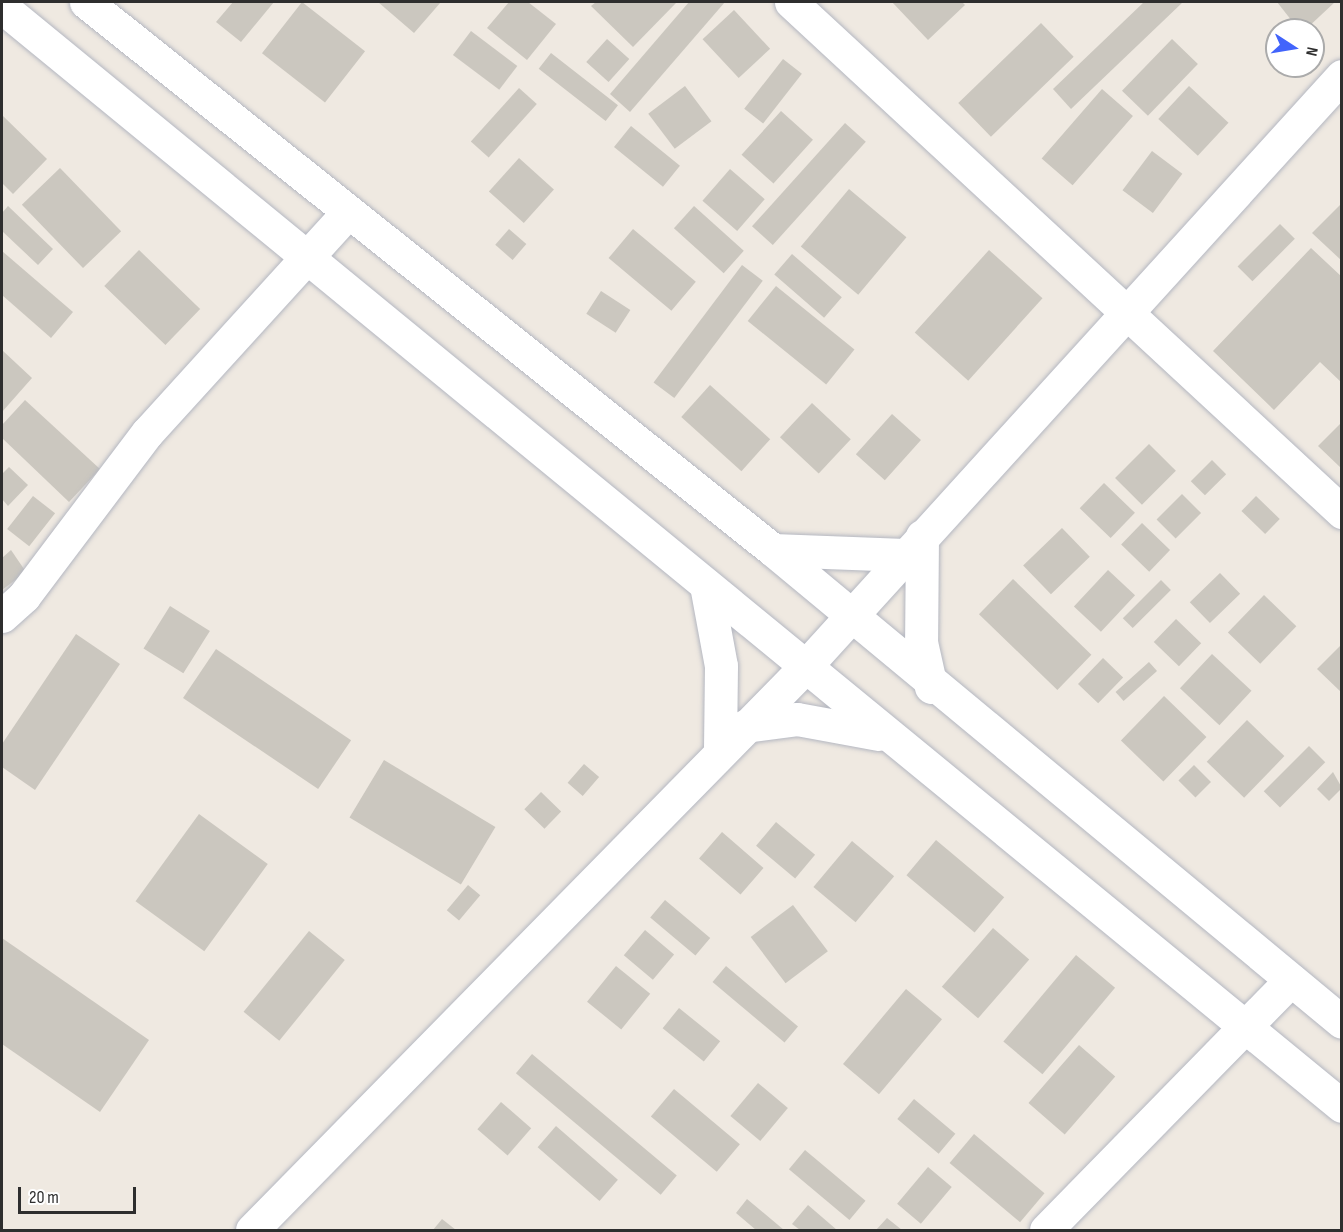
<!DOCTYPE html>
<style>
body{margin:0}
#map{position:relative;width:1343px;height:1232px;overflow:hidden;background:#efe9e1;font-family:"Sofia Sans Condensed",sans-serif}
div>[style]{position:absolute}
.building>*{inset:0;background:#cbc7bf;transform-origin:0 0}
.roads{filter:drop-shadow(0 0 2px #b4b7c1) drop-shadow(0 0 2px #b4b7c1)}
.minor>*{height:33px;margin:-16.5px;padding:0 16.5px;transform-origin:16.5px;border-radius:16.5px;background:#fff}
span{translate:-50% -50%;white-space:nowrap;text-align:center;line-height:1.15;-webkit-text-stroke:5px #fff;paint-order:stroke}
.frame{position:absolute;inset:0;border:3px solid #2e2e2e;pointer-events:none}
.north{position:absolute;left:1265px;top:18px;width:60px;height:60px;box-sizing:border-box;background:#fff;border:2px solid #ababab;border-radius:50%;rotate:102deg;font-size:16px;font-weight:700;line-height:24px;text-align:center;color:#2e2e2e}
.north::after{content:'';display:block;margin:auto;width:21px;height:27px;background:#4264fb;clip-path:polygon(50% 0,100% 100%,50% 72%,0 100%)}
.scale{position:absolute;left:18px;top:1187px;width:118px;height:27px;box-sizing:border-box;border:3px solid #2e2e2e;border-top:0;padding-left:8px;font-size:18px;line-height:21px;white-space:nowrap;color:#2e2e2e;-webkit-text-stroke:4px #fff;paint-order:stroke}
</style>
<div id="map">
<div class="building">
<i style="clip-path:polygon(233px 2px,274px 2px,241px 42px,216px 22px)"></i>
<i style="left:302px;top:2px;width:80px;height:65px;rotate:38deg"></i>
<i style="clip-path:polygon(378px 2px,441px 2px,414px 33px)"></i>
<i style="clip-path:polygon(509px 2px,528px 2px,556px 24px,527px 60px,487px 28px)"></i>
<i style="clip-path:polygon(596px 2px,675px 2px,676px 3px,633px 47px,591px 6px)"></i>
<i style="clip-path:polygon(689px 2px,725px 2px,630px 112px,610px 94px)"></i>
<i style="clip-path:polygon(892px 2px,962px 2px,965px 5px,928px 40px)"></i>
<i style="clip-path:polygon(1144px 2px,1183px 2px,1071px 109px,1053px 89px)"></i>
<i style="clip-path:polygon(1277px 2px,1335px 2px,1305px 30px,1299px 30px)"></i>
<i style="left:734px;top:10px;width:53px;height:43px;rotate:47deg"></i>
<i style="left:1041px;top:23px;width:47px;height:115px;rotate:46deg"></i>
<i style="left:471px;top:31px;width:58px;height:30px;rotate:37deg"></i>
<i style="left:607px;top:39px;width:30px;height:31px;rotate:42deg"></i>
<i style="left:1172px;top:39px;width:36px;height:72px;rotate:44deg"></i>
<i style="left:551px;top:53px;width:85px;height:20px;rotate:38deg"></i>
<i style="left:783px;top:59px;width:24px;height:63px;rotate:38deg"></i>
<i style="left:685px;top:86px;width:44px;height:46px;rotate:53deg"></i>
<i style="left:1189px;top:86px;width:54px;height:45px;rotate:43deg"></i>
<i style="left:519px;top:88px;width:24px;height:72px;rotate:42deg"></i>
<i style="left:1102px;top:89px;width:41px;height:92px;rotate:41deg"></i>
<i style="left:781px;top:111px;width:43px;height:59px;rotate:42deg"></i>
<i style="clip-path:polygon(2px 115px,47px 159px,13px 194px,2px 183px)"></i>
<i style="left:845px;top:123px;width:28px;height:139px;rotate:42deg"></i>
<i style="left:631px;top:126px;width:63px;height:27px;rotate:39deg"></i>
<i style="left:1152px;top:151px;width:38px;height:49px;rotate:37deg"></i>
<i style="left:519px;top:158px;width:47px;height:45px;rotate:42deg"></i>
<i style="left:60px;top:168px;width:88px;height:53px;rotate:46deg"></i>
<i style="left:730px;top:169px;width:46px;height:42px;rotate:41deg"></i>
<i style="left:849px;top:189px;width:75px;height:75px;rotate:40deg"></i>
<i style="clip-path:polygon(1342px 203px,1342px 261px,1312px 233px)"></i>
<i style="clip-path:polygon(8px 206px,53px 249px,38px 265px,2px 231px,2px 213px)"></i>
<i style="left:694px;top:206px;width:67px;height:30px;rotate:42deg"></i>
<i style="left:1280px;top:224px;width:21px;height:60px;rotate:45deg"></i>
<i style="left:509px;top:229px;width:23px;height:21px;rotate:41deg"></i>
<i style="left:633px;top:229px;width:82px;height:38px;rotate:40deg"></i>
<i style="clip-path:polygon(1311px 248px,1342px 277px,1342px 383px,1320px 362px,1274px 410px,1213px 351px)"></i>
<i style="left:139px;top:250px;width:85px;height:50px;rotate:44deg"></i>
<i style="left:989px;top:250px;width:72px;height:111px;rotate:42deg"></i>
<i style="clip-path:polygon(2px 251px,73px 312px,51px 338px,2px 295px)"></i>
<i style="left:792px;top:254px;width:66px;height:27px;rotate:41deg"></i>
<i style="left:742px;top:265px;width:26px;height:147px;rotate:37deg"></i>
<i style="left:776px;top:286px;width:101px;height:45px;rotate:39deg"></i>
<i style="left:601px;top:291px;width:35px;height:27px;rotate:33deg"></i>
<i style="clip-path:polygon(2px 350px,32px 378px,2px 412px)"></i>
<i style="left:710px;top:385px;width:81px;height:43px;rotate:42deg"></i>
<i style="clip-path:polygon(25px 400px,100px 469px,69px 502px,2px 438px,2px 425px)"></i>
<i style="left:812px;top:403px;width:53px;height:47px;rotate:43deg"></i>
<i style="left:892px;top:414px;width:39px;height:54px;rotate:42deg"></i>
<i style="clip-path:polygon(1342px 422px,1342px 469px,1318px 446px)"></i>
<i style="left:1149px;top:444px;width:38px;height:48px;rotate:45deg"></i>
<i style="left:1212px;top:460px;width:20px;height:30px;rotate:45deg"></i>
<i style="clip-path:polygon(9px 467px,28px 485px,8px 506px,2px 499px,2px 474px)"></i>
<i style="left:1104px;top:483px;width:43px;height:35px;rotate:44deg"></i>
<i style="left:1182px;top:494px;width:27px;height:36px;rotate:45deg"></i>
<i style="left:33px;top:496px;width:28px;height:42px;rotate:38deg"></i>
<i style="left:1256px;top:496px;width:33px;height:21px;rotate:44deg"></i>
<i style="left:1142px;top:523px;width:39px;height:30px;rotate:44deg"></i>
<i style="left:1062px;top:528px;width:40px;height:54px;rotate:46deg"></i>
<i style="clip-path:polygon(11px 550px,26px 572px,2px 590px,2px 558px)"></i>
<i style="left:1108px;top:570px;width:37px;height:50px;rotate:43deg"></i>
<i style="left:1220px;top:573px;width:29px;height:42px;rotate:46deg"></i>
<i style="left:1013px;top:579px;width:109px;height:49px;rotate:44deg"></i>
<i style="left:1161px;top:580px;width:14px;height:54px;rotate:45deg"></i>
<i style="left:1264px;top:595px;width:45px;height:52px;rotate:44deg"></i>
<i style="left:170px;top:606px;width:47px;height:50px;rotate:32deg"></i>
<i style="left:1176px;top:619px;width:35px;height:32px;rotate:44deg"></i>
<i style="clip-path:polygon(76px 634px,120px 664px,35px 790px,2px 767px,2px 744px)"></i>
<i style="clip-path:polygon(1342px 644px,1342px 693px,1317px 669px)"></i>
<i style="left:216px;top:649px;width:163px;height:59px;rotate:34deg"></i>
<i style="left:1212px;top:654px;width:54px;height:47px;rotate:43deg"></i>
<i style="left:1103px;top:658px;width:28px;height:36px;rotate:44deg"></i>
<i style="left:1149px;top:662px;width:12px;height:45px;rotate:48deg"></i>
<i style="left:1164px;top:696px;width:59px;height:62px;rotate:44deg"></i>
<i style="left:1247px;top:720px;width:52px;height:58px;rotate:44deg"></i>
<i style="left:1309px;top:746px;width:23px;height:64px;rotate:45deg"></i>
<i style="left:384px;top:760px;width:130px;height:67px;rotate:31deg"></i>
<i style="left:584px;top:764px;width:20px;height:25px;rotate:41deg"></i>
<i style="left:1194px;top:765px;width:24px;height:22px;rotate:45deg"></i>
<i style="clip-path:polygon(1333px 772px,1342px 788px,1329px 801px,1317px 789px)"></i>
<i style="left:541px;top:792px;width:28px;height:24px;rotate:44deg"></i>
<i style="left:199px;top:814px;width:85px;height:108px;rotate:36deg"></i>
<i style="left:776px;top:822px;width:51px;height:31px;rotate:40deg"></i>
<i style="left:722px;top:832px;width:55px;height:35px;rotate:41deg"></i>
<i style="left:936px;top:840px;width:89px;height:46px;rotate:40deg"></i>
<i style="left:852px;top:841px;width:55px;height:60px;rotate:40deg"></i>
<i style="left:468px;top:885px;width:16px;height:33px;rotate:40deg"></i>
<i style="left:665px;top:900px;width:59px;height:23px;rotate:40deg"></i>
<i style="left:793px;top:905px;width:58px;height:53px;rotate:53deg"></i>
<i style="left:993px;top:928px;width:48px;height:78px;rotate:41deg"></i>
<i style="left:645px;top:930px;width:38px;height:33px;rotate:40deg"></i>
<i style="left:309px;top:931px;width:46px;height:104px;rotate:39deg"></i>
<i style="clip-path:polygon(2px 938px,149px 1040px,100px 1112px,2px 1044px)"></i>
<i style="left:1076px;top:955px;width:51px;height:113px;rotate:40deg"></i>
<i style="left:616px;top:966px;width:44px;height:46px;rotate:39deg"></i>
<i style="left:726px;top:966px;width:94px;height:21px;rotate:40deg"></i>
<i style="left:906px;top:989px;width:47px;height:98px;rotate:40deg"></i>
<i style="left:679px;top:1008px;width:53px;height:26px;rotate:39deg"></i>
<i style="left:1079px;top:1045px;width:48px;height:77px;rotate:41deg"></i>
<i style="left:532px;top:1054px;width:189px;height:25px;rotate:40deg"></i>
<i style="left:758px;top:1083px;width:39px;height:43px;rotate:40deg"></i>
<i style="left:674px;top:1089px;width:86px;height:36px;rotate:40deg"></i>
<i style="left:914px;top:1099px;width:54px;height:26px;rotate:40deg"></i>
<i style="left:501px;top:1102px;width:40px;height:36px;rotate:41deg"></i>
<i style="left:556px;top:1126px;width:82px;height:28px;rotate:41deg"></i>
<i style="left:974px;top:1134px;width:92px;height:38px;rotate:40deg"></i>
<i style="left:805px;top:1150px;width:79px;height:25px;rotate:40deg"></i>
<i style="left:928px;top:1167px;width:31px;height:48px;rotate:40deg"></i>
<i style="clip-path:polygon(747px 1199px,784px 1230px,756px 1230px,736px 1213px)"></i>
<i style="clip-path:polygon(808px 1205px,837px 1230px,800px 1230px,792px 1224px)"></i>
<i style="clip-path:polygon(887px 1218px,902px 1230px,876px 1230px)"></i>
<i style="clip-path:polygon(442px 1219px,456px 1230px,433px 1230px)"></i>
</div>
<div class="roads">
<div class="minor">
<i style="left:86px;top:2px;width:879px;rotate:38.58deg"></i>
<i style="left:773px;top:550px;width:739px;rotate:39.68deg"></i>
<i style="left:791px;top:2px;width:751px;rotate:42.79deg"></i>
<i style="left:2px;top:7px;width:1733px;rotate:39.36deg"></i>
<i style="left:922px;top:536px;width:106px;rotate:90.5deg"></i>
<i style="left:921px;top:642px;width:46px;rotate:77.5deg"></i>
<i style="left:773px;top:550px;width:132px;rotate:2.2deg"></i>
<i style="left:706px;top:585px;width:82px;rotate:79.5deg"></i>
<i style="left:721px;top:666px;width:86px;rotate:90.7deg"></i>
<i style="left:2px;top:616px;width:30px;rotate:-42deg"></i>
<i style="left:24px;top:596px;width:204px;rotate:-53deg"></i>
<i style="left:147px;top:433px;width:296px;rotate:-47.7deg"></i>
<i style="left:745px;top:726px;width:52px;rotate:-7.7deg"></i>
<i style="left:797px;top:719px;width:83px;rotate:10.4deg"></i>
<i style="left:252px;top:1230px;width:788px;rotate:-45.51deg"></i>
<i style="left:804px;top:668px;width:800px;rotate:-47.74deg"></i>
<i style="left:1046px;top:1230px;width:350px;rotate:-45.6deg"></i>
</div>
</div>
<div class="frame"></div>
<div class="north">N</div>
<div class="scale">20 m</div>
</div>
